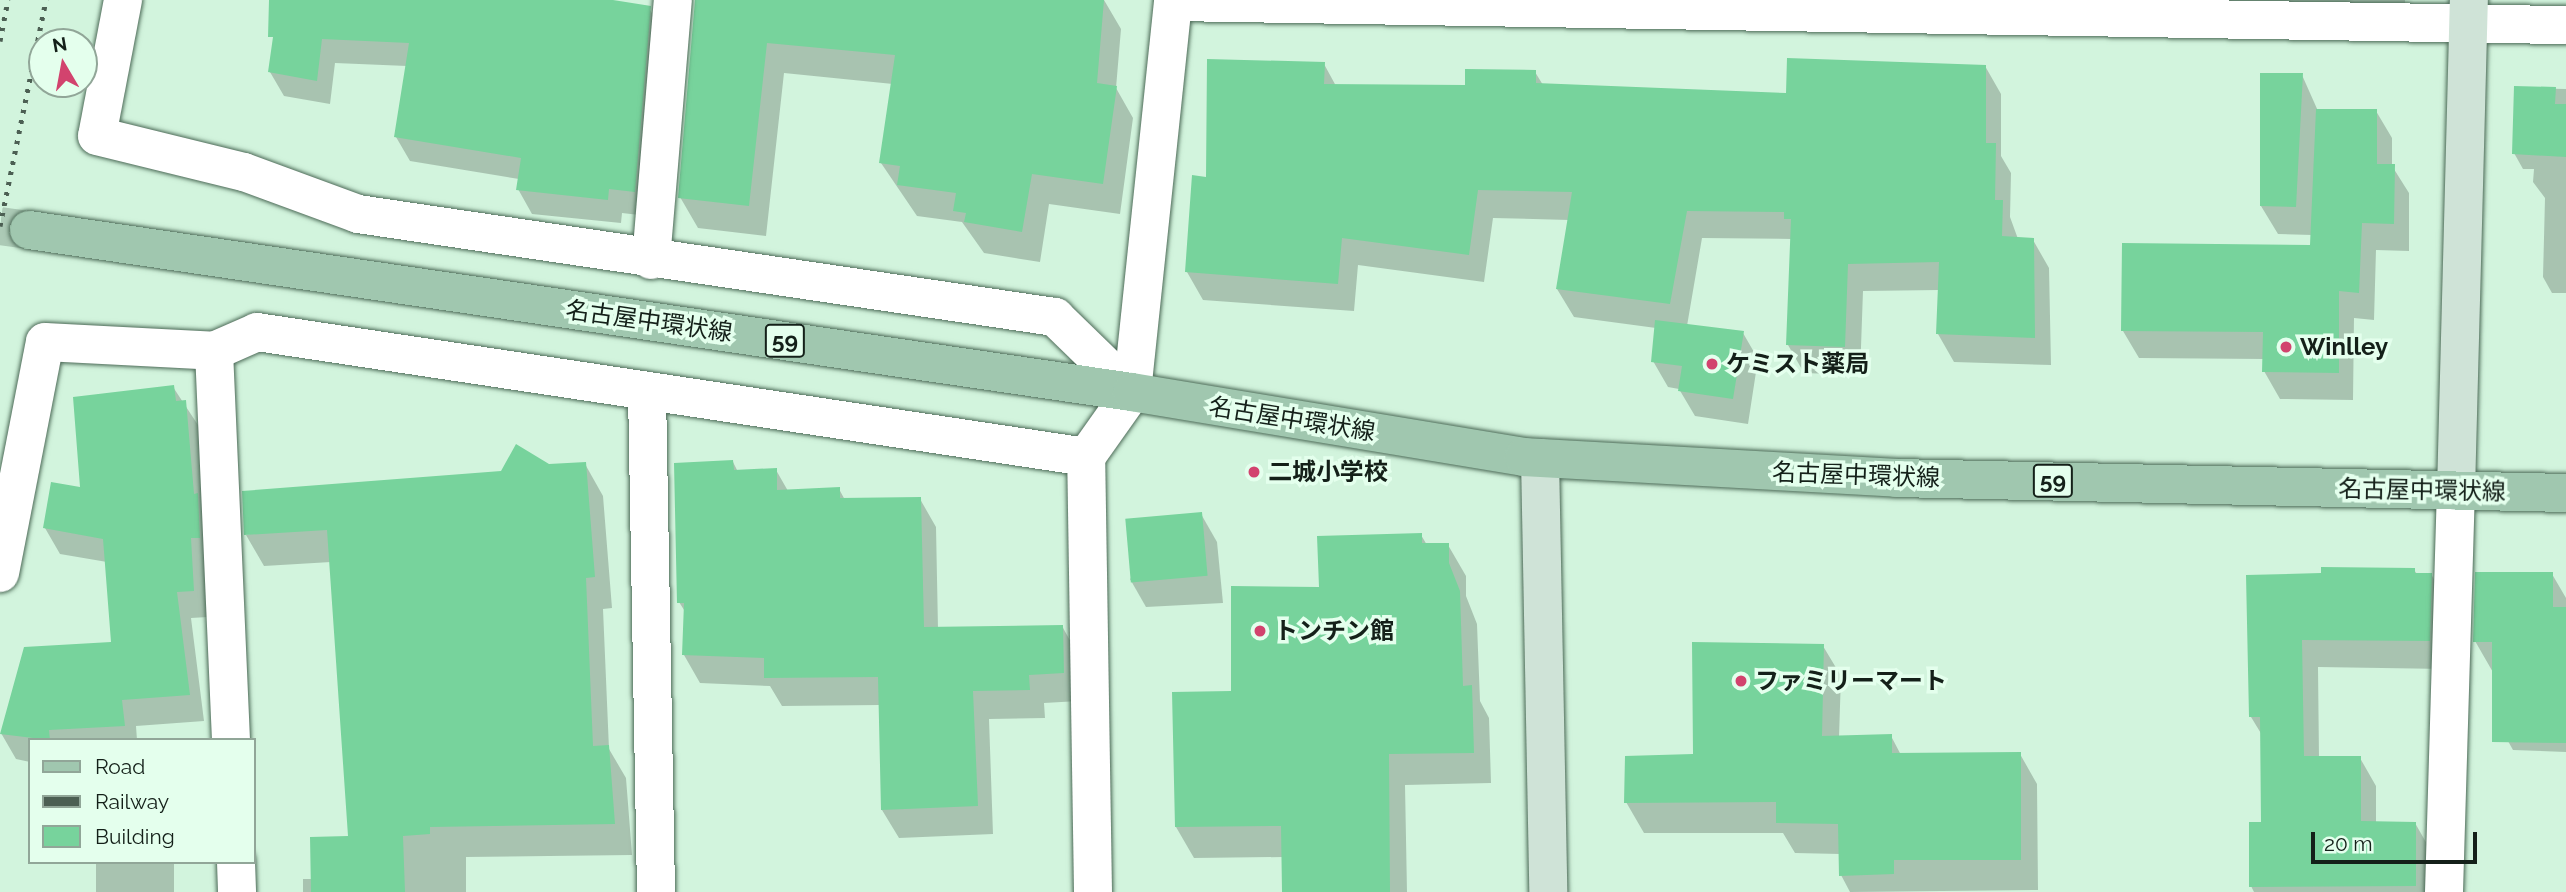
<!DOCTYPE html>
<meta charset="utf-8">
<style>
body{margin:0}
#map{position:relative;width:2566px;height:892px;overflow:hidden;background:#d2f4dd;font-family:Raleway,"Noto Sans JP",sans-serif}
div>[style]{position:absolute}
.shadow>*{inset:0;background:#0003;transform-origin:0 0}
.building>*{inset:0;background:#77d39c;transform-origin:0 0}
.primary-tunnel>*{height:38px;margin-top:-19px;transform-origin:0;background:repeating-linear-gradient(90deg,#accab6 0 38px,transparent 0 57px)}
.roads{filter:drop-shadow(0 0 2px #4c6a57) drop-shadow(0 0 2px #4c6a57)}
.street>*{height:38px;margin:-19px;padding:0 19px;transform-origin:19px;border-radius:19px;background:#fff}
.secondary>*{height:38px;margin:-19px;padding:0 19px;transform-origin:19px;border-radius:19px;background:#cfe3d7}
.primary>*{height:38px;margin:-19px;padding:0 19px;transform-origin:19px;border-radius:19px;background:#a0c7af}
.rail>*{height:5px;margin-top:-2.5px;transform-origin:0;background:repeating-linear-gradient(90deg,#4c5f53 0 3.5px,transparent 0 10.5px)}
.dots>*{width:19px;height:19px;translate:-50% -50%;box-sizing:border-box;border:4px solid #e4ffed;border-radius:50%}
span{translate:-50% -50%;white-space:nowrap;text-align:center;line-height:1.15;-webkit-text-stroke:7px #e4ffed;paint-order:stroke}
.shield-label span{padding:2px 5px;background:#e4ffed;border:2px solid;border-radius:5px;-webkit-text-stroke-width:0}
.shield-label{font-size:23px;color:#142019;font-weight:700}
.street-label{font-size:24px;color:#142019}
.poi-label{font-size:24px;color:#142019;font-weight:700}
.left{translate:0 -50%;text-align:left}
.legend{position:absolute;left:28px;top:738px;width:228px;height:126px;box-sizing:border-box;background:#e4ffed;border:2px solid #91a698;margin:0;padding:9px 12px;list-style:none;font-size:21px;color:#142019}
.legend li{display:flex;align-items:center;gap:14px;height:35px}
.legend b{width:35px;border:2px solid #91a698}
.north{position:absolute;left:28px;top:28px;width:70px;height:70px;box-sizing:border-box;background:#e4ffed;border:2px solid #91a698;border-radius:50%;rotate:350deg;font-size:19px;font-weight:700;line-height:28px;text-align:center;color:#142019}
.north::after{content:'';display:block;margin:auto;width:24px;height:32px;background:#d2436e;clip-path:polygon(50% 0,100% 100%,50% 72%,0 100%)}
.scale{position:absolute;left:2311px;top:832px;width:166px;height:32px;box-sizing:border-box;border:4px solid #142019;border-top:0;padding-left:9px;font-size:21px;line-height:24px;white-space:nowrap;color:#142019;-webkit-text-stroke:5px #e4ffed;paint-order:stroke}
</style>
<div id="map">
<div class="shadow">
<i style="clip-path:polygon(280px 0,603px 0,649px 8px,663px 32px,648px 216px,622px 213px,621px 223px,532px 214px,518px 189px,519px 179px,410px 161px,396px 137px,407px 66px,335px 63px,330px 104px,284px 96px,270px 72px)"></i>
<i style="clip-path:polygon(699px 0,1104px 0,1121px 29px,1116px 88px,1133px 118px,1120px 214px,1049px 204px,1040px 262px,984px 253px,962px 222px,917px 216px,881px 163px,893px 84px,784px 73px,766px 236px,698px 228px,680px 197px)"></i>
<i style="clip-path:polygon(2154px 0,2405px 0,2405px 6px)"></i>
<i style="clip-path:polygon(1324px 64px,1336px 86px,1467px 87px,1535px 72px,1543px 85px,1788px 94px,1985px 66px,2001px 94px,2001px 156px,2011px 173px,2010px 217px,2018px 239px,2033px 240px,2049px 268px,2051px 365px,1954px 362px,1938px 334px,1939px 290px,1863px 291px,1860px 375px,1804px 373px,1788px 345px,1792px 239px,1702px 238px,1687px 326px,1743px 333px,1758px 359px,1748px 424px,1695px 416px,1679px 389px,1668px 387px,1653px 361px,1656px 328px,1574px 317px,1557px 289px,1569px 220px,1493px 218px,1484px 282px,1358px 265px,1354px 311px,1203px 300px,1187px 272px,1208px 179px)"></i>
<i style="clip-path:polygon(2302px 75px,2318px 111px,2376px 111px,2392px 138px,2392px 166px,2409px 193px,2409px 251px,2376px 250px,2374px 320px,2354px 318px,2353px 400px,2280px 399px,2264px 371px,2264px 359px,2139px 358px,2123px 331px,2312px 246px,2312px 235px,2278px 234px,2261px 206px)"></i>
<i style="clip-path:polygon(2516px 88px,2566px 89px,2566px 293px,2552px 293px,2543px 277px,2545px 198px,2533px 182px,2534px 169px,2523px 169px,2514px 153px)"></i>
<i style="clip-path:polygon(173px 387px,200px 428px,208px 617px,191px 618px,204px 721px,136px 726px,137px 740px,30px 740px,30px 762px,16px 759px,1px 733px,113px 643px,107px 562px,60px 554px,45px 528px)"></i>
<i style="clip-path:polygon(733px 462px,738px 472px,776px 470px,788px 491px,839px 489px,845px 500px,920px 499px,936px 527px,938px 629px,1062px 626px,1078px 655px,1079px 701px,1044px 703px,1045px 718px,989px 719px,993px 834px,899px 838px,882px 810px,880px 705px,782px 706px,770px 686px,700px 683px,684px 655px,686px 613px,679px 602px)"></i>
<i style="clip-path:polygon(585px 464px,603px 496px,612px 608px,603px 609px,609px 749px,626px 778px,632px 855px,466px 857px,466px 892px,303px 892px,303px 879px,312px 879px,350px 838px,331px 562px,264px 566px,246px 535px,502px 473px)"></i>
<i style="clip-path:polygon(1201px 514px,1217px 542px,1223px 603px,1146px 607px,1130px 579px)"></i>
<i style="clip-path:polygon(1421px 535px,1427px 545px,1448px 545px,1466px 576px,1466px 596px,1477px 624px,1480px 701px,1489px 718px,1491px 783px,1405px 785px,1407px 892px,1284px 892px,1283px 857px,1194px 858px,1176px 827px,1233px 693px,1321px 589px)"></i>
<i style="clip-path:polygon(2414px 570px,2417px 574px,2431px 574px,2447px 602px,2445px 669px,2318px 667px,2319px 758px,2360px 758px,2376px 786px,2376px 823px,2415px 823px,2431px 851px,2431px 892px,2254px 892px,2251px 886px,2262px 824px,2262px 735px,2251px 717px,2248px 577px)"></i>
<i style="clip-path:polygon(2552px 574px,2566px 598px,2566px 752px,2513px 750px,2494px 716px,2494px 674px,2475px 641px)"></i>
<i style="clip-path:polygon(1823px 646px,1841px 676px,1839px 737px,1891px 736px,1901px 755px,2020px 754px,2037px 784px,2038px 890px,1850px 892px,1841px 875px,1840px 854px,1795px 853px,1783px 833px,1644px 833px,1626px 802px,1695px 755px)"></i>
<i style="left:96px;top:862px;width:78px;height:30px"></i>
</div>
<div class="building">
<i style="clip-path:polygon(269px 0,613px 0,651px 6px,635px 192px,609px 189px,608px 200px,516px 190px,521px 158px,394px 137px,409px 43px,322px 39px,317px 81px,268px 72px,273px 37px,268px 37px)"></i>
<i style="clip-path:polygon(695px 0,1104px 0,1097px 83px,1117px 86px,1103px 184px,1032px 174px,1022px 232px,964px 222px,966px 213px,953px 211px,956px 193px,897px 185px,900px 166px,879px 163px,895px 55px,767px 43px,749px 206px,678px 198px)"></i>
<i style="clip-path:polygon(1787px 58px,1986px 65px,1986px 143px,1996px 143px,1995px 200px,2003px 200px,2002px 236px,2034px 238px,2035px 338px,1936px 334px,1939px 262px,1848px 264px,1845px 347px,1786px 345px,1791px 219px,1784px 219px,1784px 212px,1687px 211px,1670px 304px,1556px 289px,1572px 192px,1478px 190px,1469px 255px,1342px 238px,1338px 284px,1185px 272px,1192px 175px,1206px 177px,1207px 59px,1325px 62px,1324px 84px,1465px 85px,1465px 69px,1536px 70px,1536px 83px,1786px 93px)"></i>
<i style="clip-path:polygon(2260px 73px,2303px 73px,2296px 207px,2260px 206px)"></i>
<i style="clip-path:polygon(2514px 86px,2556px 87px,2555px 104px,2566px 104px,2566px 157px,2512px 154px)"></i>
<i style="clip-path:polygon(2316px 109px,2377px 109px,2377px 164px,2395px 164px,2394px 224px,2362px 223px,2359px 293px,2339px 291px,2339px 373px,2262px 372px,2263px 332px,2121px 331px,2122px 243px,2310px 245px)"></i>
<i style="clip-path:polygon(1655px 320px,1744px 331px,1733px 399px,1678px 391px,1682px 366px,1651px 362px)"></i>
<i style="clip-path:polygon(174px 385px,176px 401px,186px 400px,194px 494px,198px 493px,200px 538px,191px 538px,194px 591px,177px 592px,190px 695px,122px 700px,125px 726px,49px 730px,50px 740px,0 734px,24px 647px,111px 642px,103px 539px,43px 528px,51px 482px,80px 487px,73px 397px)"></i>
<i style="clip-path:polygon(516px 444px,549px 464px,586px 462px,595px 577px,586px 578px,593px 746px,609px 745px,615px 824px,430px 827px,430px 834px,403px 836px,405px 892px,311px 892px,310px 837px,348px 836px,327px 530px,244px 535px,242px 491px,501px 471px)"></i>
<i style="clip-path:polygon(733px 460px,734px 470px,777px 468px,777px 490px,840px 487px,840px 498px,921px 497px,924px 627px,1063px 625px,1064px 673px,1029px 675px,1030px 690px,973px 691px,978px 806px,881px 810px,878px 677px,764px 678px,764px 658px,682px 655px,684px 603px,677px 603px,674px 463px)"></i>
<i style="left:1202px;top:512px;width:64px;height:77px;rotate:85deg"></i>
<i style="clip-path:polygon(1422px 533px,1422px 543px,1449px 543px,1449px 563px,1460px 591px,1463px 686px,1472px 685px,1474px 753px,1389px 754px,1390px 892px,1282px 892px,1281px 826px,1175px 827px,1172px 692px,1231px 691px,1231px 586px,1319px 587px,1317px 536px)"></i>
<i style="clip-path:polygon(2321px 567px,2415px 568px,2415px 573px,2432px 573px,2430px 641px,2302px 640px,2304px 756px,2361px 756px,2361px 821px,2416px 822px,2416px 886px,2249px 887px,2249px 822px,2261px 822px,2260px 717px,2249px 717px,2246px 575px,2321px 573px)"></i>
<i style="clip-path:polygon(2475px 572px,2553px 572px,2553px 607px,2566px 607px,2566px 743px,2492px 742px,2492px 642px,2473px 642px)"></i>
<i style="clip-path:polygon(1692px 642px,1824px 644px,1822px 736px,1892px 734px,1892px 753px,2021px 752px,2021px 860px,1894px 860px,1894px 874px,1839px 876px,1838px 824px,1776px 823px,1776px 802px,1624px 803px,1625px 756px,1693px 754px)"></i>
</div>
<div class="primary-tunnel">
<i style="left:0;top:226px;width:29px;rotate:8deg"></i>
</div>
<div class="roads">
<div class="street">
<i style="left:123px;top:0;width:138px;rotate:100.8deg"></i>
<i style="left:97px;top:136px;width:151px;rotate:13.8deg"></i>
<i style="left:244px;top:172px;width:121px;rotate:20.2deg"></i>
<i style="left:358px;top:214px;width:705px;rotate:8.41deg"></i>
<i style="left:1055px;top:317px;width:107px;rotate:44.2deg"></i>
<i style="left:1173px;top:2px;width:1393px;rotate:0.95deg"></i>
<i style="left:651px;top:260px;width:261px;rotate:-85.2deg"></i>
<i style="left:214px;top:351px;width:389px;rotate:87.5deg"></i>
<i style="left:647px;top:391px;width:501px;rotate:88.97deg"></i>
<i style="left:0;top:573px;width:235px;rotate:-79deg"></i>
<i style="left:45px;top:342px;width:169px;rotate:3deg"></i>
<i style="left:214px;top:351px;width:47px;rotate:-23.8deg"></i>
<i style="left:257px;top:332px;width:838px;rotate:8.57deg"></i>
<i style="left:236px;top:862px;width:30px;rotate:88deg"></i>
<i style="left:1093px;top:892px;width:435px;rotate:-90.9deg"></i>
<i style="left:1086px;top:457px;width:80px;rotate:-54.7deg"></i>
<i style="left:1132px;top:392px;width:394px;rotate:-84deg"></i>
<i style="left:2444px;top:892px;width:401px;rotate:-88.3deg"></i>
</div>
<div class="secondary">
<i style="left:1540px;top:458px;width:434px;rotate:88.9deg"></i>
<i style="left:2456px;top:491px;width:491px;rotate:-88.5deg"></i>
</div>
<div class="primary">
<i style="left:29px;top:230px;width:1115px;rotate:8.36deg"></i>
<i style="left:1132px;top:392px;width:397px;rotate:9.4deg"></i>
<i style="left:1524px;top:457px;width:373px;rotate:3.2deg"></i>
<i style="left:1896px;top:478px;width:670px;rotate:1.28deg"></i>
</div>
</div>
<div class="rail">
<i style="left:0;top:41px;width:42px;rotate:-79deg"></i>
<i style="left:0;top:226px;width:231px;rotate:-78.5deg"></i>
</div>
<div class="dots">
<i style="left:2286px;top:347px;background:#d2436e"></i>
<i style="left:1712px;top:364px;background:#d2436e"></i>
<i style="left:1254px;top:472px;background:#d2436e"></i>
<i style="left:1260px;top:631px;background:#d2436e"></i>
<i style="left:1741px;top:681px;background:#d2436e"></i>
</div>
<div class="shield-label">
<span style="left:785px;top:341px">59</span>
<span style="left:2053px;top:481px">59</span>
</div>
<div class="street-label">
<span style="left:649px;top:321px;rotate:8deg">名古屋中環状線</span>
<span style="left:1292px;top:419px;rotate:9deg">名古屋中環状線</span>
<span style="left:1856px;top:475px;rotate:2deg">名古屋中環状線</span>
<span style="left:2422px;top:490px;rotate:1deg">名古屋中環状線</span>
</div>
<div class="poi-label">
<span class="left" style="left:2300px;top:347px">Winlley</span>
<span class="left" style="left:1726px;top:364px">ケミスト薬局</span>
<span class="left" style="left:1268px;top:472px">二城小学校</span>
<span class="left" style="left:1274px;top:631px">トンチン館</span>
<span class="left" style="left:1755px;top:681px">ファミリーマート</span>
</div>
<ul class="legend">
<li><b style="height:9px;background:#a0c7af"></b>Road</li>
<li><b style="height:9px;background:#4c5f53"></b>Railway</li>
<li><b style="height:19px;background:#77d39c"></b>Building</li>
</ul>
<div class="north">N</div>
<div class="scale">20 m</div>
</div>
